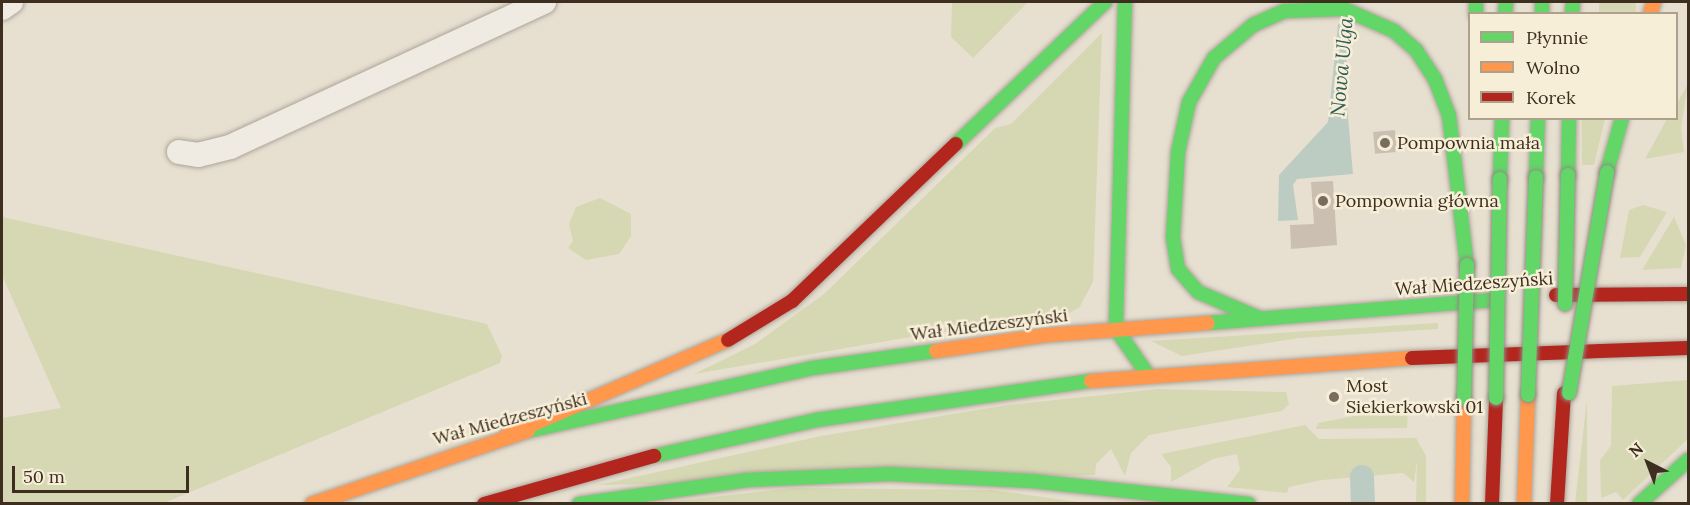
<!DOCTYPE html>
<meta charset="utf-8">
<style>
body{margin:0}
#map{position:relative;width:1690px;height:505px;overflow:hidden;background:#e7e0d1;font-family:Lora,serif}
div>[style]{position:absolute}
.green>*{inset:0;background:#d6d7b3;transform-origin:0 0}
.water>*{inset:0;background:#bcccc2}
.canal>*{height:24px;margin:-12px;padding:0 12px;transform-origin:12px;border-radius:12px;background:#bcccc2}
.building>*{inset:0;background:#cbbfb2;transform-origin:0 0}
.roads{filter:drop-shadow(0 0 2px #ada599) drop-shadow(0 0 2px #ada599)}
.street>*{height:24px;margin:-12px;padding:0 12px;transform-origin:12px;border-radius:12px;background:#efebe3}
.fast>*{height:14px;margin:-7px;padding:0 7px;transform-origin:7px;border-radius:7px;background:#63d668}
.slow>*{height:14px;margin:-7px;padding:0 7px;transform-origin:7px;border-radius:7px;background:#ff974d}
.jam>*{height:14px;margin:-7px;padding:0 7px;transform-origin:7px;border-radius:7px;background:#b3261e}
.bridges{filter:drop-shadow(0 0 2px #928b80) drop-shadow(0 0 2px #928b80)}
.fast-bridge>*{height:14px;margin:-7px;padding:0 7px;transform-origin:7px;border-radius:7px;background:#63d668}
.dots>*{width:16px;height:16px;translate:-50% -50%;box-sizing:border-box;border:3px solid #f7eed8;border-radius:50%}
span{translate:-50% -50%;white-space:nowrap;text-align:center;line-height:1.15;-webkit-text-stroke:5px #f7eed8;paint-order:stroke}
.poi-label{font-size:18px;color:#3d2e20}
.left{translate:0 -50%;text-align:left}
.street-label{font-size:18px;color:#3d2e20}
.water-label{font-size:20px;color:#2f5d5a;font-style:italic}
.frame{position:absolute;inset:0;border:3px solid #3d2e20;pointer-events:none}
.legend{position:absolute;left:1468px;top:12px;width:210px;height:108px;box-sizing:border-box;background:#f7eed8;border:2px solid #ada18e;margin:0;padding:8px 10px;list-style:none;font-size:18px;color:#3d2e20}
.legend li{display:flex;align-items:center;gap:12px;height:30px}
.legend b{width:30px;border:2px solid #ada18e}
.north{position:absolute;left:1618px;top:433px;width:60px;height:60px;-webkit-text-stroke:4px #f7eed8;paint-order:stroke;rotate:318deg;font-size:16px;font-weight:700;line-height:24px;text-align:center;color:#3d2e20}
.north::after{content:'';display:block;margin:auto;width:21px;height:27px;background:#3d2e20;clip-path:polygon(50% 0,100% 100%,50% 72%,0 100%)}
.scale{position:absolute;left:12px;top:466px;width:177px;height:27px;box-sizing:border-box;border:3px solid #3d2e20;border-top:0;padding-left:8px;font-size:18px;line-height:21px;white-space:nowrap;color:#3d2e20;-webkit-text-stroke:4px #f7eed8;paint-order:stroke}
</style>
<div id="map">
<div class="green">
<i style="clip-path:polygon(952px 2px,1028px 2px,973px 58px,951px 37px)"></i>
<i style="left:1599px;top:2px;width:37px;height:11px"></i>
<i style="clip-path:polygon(1102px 33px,1093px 282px,1079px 308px,1059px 318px,928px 334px,694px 374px,755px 344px,824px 294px,995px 128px,1011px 124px)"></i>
<i style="clip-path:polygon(1688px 84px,1681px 127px,1684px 152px,1645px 159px,1667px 119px,1676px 118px,1677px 103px)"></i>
<i style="clip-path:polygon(1582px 119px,1605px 119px,1594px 165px,1582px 165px)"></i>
<i style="clip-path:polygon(600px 198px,631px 214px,631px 236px,619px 254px,586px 260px,568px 248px,573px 241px,569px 224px,576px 207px)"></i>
<i style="clip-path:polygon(1643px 205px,1667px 212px,1640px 257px,1620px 258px,1629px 210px)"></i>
<i style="clip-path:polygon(2px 217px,487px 324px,502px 356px,500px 363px,164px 503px,2px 503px,2px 418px,61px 408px,2px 275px)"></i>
<i style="clip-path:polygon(1674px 217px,1686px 245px,1681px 268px,1642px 270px)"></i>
<i style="clip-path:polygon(1438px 323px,1438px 329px,1299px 338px,1182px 356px,1151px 341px)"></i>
<i style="clip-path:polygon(1688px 380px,1688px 439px,1623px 500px,1616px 492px,1601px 498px,1600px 460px,1611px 446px,1612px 386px)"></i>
<i style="clip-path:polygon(1158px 389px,1286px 392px,1289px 404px,1282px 411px,1149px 435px,1131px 453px,1125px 476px,1111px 449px,1096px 464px,1095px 475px,598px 485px,821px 436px,1008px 405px)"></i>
<i style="clip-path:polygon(1587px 399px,1587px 503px,1575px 503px)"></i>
<i style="clip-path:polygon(1408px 406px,1407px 428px,1316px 429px,1318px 423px)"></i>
<i style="clip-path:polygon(1305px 425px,1319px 439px,1416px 438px,1426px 456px,1426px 503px,1416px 503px,1417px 461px,1414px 482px,1403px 473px,1322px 480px,1289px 487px,1287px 493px,1227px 487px,1240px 470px,1237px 454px,1213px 459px,1171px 482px,1171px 467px,1161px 454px)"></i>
<i style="clip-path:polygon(794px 488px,992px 490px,1093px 504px,649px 504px)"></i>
</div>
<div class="water">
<i style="clip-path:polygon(1338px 24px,1347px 26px,1346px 94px,1353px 174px,1297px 179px,1293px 185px,1298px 220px,1278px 221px,1279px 175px,1328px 122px)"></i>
</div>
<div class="canal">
<i style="left:1362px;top:477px;width:27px;rotate:88deg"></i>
</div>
<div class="building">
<i style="left:1395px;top:130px;width:22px;height:22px;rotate:85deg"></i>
<i style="clip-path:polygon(1333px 181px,1337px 245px,1291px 249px,1290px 225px,1314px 224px,1311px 182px)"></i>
</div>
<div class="roads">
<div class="street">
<i style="left:2px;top:8px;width:11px;rotate:-34deg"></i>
<i style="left:179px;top:152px;width:19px;rotate:9deg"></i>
<i style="left:198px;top:155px;width:33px;rotate:-14deg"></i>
<i style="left:230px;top:147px;width:346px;rotate:-24.8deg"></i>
</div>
<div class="fast">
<i style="left:1125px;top:2px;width:327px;rotate:91.6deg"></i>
<i style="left:1116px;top:329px;width:56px;rotate:55.2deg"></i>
<i style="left:1476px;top:2px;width:12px;rotate:90deg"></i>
<i style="left:1542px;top:2px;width:12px;rotate:90deg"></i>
<i style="left:1505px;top:14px;width:12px;rotate:-85deg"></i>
<i style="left:1572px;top:14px;width:12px;rotate:-85deg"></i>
<i style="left:956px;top:144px;width:206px;rotate:-43.6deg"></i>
<i style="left:1607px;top:172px;width:56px;rotate:-74.5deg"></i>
<i style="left:1568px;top:175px;width:57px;rotate:-89deg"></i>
<i style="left:1536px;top:177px;width:59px;rotate:-88.1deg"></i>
<i style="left:1500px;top:179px;width:61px;rotate:-88.1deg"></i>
<i style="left:1259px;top:318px;width:66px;rotate:-156.9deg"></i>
<i style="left:1198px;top:292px;width:30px;rotate:-131deg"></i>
<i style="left:1178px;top:269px;width:32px;rotate:-99deg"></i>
<i style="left:1173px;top:237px;width:85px;rotate:-86.6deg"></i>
<i style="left:1178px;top:152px;width:51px;rotate:-77.6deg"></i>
<i style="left:1189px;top:102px;width:51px;rotate:-60.4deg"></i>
<i style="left:1214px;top:58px;width:51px;rotate:-40.2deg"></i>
<i style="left:1253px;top:25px;width:35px;rotate:-24deg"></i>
<i style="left:1285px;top:11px;width:59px;rotate:-1.9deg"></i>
<i style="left:1344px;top:9px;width:55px;rotate:23.7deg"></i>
<i style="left:1394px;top:31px;width:29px;rotate:41deg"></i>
<i style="left:1416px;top:50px;width:35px;rotate:57deg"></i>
<i style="left:1435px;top:79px;width:39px;rotate:69deg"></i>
<i style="left:1449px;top:115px;width:151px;rotate:83.2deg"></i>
<i style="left:1208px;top:323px;width:286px;rotate:-4.6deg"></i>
<i style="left:528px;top:431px;width:292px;rotate:-12.5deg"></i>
<i style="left:813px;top:368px;width:124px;rotate:-7.9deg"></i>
<i style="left:654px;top:456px;width:166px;rotate:-12.5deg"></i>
<i style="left:816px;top:420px;width:278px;rotate:-8.1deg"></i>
<i style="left:579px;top:504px;width:170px;rotate:-8.1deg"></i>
<i style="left:747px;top:480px;width:143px;rotate:-2.4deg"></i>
<i style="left:890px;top:474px;width:141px;rotate:2.8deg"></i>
<i style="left:1031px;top:481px;width:219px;rotate:6deg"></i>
<i style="left:1639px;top:504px;width:66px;rotate:-41.9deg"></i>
</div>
<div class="slow">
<i style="left:1650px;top:14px;width:13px;rotate:-72deg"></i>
<i style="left:936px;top:351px;width:114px;rotate:-8.1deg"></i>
<i style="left:1049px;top:335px;width:159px;rotate:-4.3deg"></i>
<i style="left:1091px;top:381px;width:322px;rotate:-4.1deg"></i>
<i style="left:506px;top:436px;width:242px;rotate:-23.4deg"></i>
<i style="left:312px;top:504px;width:228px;rotate:-18.7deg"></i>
<i style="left:1462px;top:504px;width:105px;rotate:-88.9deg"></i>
<i style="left:1524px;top:504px;width:109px;rotate:-87.9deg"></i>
</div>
<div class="jam">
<i style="left:1556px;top:295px;width:132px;rotate:-0.4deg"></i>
<i style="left:728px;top:340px;width:75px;rotate:-31.4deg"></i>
<i style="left:792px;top:301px;width:227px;rotate:-43.8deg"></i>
<i style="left:1412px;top:358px;width:276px;rotate:-2.1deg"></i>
<i style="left:484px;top:504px;width:177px;rotate:-15.8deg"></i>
<i style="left:1492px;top:504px;width:106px;rotate:-87.8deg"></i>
<i style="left:1557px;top:504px;width:111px;rotate:-86.4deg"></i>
</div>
</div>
<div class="bridges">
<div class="fast-bridge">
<i style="left:1565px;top:304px;width:129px;rotate:-88.7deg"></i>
<i style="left:1569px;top:393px;width:224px;rotate:-80.2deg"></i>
<i style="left:1528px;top:395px;width:218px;rotate:-87.9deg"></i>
<i style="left:1496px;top:398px;width:219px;rotate:-89deg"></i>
<i style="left:1464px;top:399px;width:134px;rotate:-88.7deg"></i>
</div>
</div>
<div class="dots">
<i style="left:1385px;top:143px;background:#786c5e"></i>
<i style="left:1323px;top:201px;background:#786c5e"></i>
<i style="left:1334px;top:397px;background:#786c5e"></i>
</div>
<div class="poi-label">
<span class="left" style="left:1397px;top:143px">Pompownia mała</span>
<span class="left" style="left:1335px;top:201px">Pompownia główna</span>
<span class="left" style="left:1346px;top:397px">Most<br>Siekierkowski 01</span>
</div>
<div class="street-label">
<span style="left:1474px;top:284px;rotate:-4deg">Wał Miedzeszyński</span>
<span style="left:989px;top:325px;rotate:-7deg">Wał Miedzeszyński</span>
<span style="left:510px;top:419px;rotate:-15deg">Wał Miedzeszyński</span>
</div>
<div class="water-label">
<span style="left:1341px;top:67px;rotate:-85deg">Nowa Ulga</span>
</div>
<div class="frame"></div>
<ul class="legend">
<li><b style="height:8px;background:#63d668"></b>Płynnie</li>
<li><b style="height:8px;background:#ff974d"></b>Wolno</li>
<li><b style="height:8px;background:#b3261e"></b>Korek</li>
</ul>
<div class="north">N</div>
<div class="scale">50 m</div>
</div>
